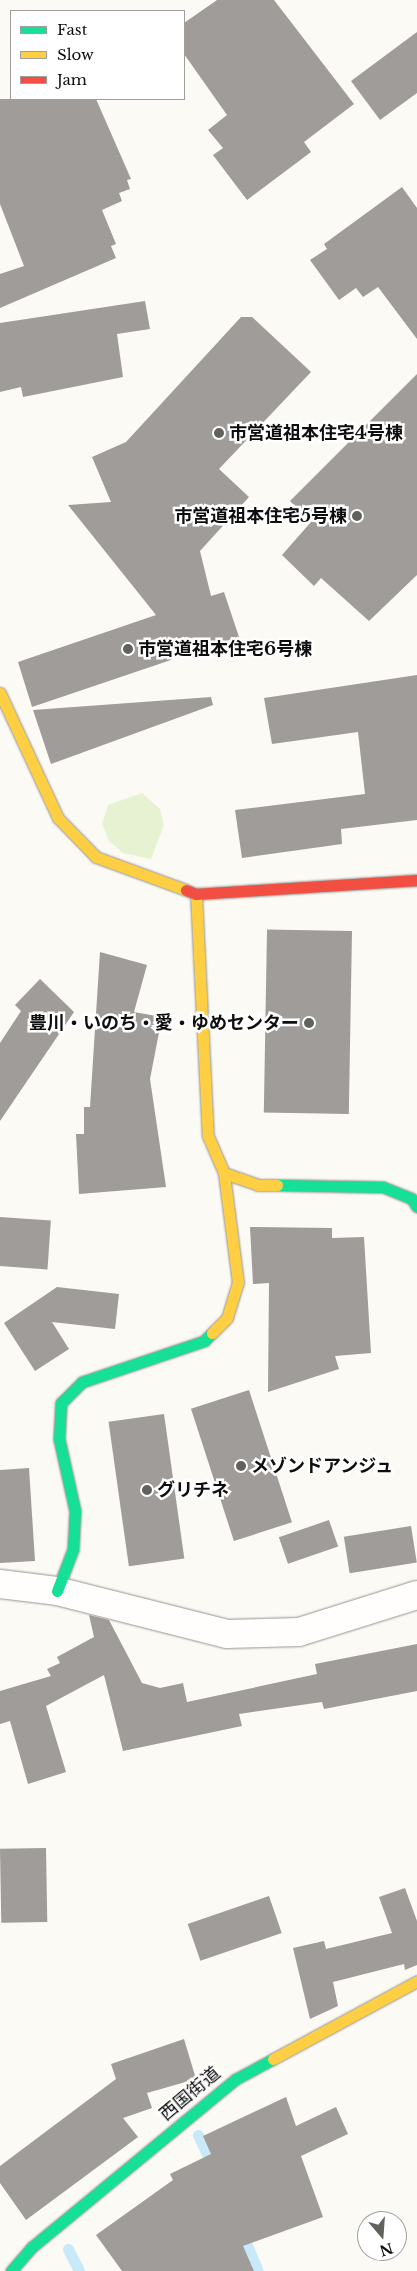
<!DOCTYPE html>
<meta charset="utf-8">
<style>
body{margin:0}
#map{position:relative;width:417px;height:2271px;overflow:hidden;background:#fcfaf4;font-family:"Libre Baskerville","Noto Sans JP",serif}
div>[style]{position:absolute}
.green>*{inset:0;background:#e7f2d3}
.stream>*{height:11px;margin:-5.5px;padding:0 5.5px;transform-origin:5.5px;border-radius:5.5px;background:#c8e9f8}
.building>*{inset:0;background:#9f9c99;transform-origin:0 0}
.roads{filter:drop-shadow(0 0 1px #959492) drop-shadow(0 0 1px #959492)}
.street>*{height:28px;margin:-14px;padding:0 14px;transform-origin:14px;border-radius:14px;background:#fffefd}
.fast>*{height:11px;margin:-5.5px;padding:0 5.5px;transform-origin:5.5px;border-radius:5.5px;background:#16e098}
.slow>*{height:11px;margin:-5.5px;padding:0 5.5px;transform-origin:5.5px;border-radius:5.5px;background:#ffcf43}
.jam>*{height:11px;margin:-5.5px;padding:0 5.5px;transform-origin:5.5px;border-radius:5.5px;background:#f24e42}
.dots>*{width:14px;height:14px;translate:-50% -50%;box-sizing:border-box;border:2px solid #fff;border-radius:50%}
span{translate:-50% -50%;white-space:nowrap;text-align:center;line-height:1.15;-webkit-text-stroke:5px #fff;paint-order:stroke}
.poi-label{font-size:18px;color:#0e0e0e;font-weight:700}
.left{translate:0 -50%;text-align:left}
.right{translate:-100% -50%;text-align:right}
.street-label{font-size:18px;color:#0e0e0e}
.legend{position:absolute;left:10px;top:10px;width:175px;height:90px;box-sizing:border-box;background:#fff;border:1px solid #9f9f9f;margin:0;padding:6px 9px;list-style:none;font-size:15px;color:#0e0e0e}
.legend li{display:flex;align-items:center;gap:10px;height:25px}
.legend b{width:25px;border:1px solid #9f9f9f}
.north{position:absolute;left:357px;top:2211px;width:50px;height:50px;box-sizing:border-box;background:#fff;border:1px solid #9f9f9f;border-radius:50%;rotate:162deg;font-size:14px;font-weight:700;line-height:20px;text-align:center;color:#0e0e0e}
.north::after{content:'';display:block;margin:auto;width:18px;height:22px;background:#61615e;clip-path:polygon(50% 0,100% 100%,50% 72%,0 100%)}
</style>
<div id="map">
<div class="green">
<i style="clip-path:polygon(142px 793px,160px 809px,164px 825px,151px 859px,123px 853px,109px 841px,102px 824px,108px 805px)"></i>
</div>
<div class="stream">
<i style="left:198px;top:2135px;width:38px;rotate:65deg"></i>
<i style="left:241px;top:2231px;width:43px;rotate:67deg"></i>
<i style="left:68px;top:2249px;width:25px;rotate:63deg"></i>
</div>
<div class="building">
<i style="clip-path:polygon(217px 0,274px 0,354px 104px,304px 142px,311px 152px,247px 200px,213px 155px,223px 148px,208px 130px,227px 115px,184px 54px,184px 23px)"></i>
<i style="clip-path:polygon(417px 32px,417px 93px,380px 120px,351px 81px)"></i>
<i style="clip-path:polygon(0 99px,96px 99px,131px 179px,127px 180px,130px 189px,119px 193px,122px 201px,102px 210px,116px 244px,111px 246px,116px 258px,0 308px,0 274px,24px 266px,0 204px)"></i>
<i style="clip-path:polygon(402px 187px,417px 208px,417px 339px,378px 287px,363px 297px,356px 288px,339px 300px,310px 260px,327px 249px,324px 244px)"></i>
<i style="clip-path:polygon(145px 301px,150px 329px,117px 334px,123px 377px,23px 397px,21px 387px,0 392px,0 323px)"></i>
<i style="clip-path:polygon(241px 317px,252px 317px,311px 372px,219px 469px,249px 497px,200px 551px,211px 596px,224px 592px,239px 637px,32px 707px,18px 662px,156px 615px,68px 505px,111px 502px,92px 457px,126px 442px)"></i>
<i style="clip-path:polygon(417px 374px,417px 575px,369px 621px,321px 578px,314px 586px,282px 555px,311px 522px,290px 501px)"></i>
<i style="clip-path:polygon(417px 675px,417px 820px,341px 829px,342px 844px,242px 858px,235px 810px,365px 794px,358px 732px,272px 744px,264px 698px)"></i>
<i style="clip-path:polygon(211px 697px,213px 705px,51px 764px,33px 710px)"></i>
<i style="left:352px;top:931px;width:183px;height:85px;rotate:91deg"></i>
<i style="clip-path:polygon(100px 952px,147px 965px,134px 1012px,162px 1017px,150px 1079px,166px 1187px,79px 1194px,76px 1134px,84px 1134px,84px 1107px,90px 1107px)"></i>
<i style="clip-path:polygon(40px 979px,74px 1012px,0 1121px,0 1043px,21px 1011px,15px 1005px)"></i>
<i style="left:0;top:1217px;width:51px;height:49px;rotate:4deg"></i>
<i style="clip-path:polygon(250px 1227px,332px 1228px,332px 1238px,364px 1237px,371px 1353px,335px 1356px,339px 1369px,268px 1392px,269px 1283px,253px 1284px)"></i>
<i style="clip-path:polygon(57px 1287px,119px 1294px,115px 1329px,52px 1322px,69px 1349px,35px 1371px,4px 1323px)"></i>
<i style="left:249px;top:1390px;width:139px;height:61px;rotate:72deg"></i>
<i style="left:164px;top:1414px;width:146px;height:56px;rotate:82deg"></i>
<i style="clip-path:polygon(29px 1468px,35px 1561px,0 1563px,0 1470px)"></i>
<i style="left:329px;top:1520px;width:28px;height:53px;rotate:71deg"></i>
<i style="left:411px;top:1526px;width:37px;height:68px;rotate:81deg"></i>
<i style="clip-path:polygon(89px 1615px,109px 1620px,142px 1683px,160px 1688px,183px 1683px,187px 1702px,317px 1674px,315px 1664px,417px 1644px,417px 1691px,324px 1709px,322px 1702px,239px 1714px,242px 1726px,123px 1751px,104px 1675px,46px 1706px,66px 1772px,28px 1784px,10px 1721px,0 1724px,0 1691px,51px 1676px,47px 1669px,60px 1663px,57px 1657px,94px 1637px)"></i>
<i style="left:46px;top:1848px;width:74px;height:46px;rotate:89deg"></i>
<i style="clip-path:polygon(405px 1888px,417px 1921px,417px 1965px,405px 1970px,404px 1964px,333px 1982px,338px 2006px,310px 2019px,293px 1948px,324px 1941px,326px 1949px,392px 1933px,379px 1897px)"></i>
<i style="left:269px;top:1896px;width:39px;height:86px;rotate:71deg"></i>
<i style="clip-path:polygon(184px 2039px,196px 2079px,147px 2093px,152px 2108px,123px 2118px,138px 2137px,26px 2220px,0 2183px,0 2166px,116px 2079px,111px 2064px)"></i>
<i style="clip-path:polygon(286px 2097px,296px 2126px,336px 2107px,348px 2134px,301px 2156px,323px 2217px,243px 2246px,254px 2271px,122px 2271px,96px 2235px,173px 2180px,170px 2174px,211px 2154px,203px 2136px)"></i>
</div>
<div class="roads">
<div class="street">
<i style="left:0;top:1584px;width:57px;rotate:7deg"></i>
<i style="left:57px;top:1591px;width:175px;rotate:14.2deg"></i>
<i style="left:227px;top:1634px;width:72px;rotate:-1.6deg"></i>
<i style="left:299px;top:1632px;width:124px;rotate:-17.4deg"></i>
</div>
<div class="fast">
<i style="left:277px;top:1185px;width:106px;rotate:1.1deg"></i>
<i style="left:383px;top:1187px;width:31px;rotate:22deg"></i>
<i style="left:412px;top:1199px;width:9px;rotate:58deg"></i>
<i style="left:57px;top:1591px;width:45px;rotate:-69.1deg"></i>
<i style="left:73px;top:1549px;width:38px;rotate:-87deg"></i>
<i style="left:75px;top:1511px;width:74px;rotate:-102.5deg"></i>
<i style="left:59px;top:1439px;width:36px;rotate:-87deg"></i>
<i style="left:61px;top:1403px;width:30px;rotate:-45deg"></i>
<i style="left:82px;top:1382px;width:129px;rotate:-18.6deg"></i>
<i style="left:204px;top:1341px;width:11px;rotate:-45deg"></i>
<i style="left:11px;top:2271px;width:32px;rotate:-49deg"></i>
<i style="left:32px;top:2247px;width:264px;rotate:-39.5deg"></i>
<i style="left:236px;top:2079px;width:42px;rotate:-28.4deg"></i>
</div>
<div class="slow">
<i style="left:0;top:693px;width:138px;rotate:65.1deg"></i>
<i style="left:58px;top:818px;width:54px;rotate:45.7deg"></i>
<i style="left:96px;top:857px;width:96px;rotate:20.1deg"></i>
<i style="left:196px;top:894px;width:242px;rotate:87.2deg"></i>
<i style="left:208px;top:1136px;width:40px;rotate:66.6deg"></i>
<i style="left:224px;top:1173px;width:36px;rotate:19deg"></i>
<i style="left:258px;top:1185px;width:19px"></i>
<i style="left:212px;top:1333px;width:21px;rotate:-45deg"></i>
<i style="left:227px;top:1318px;width:37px;rotate:-73deg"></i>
<i style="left:238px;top:1283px;width:111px;rotate:-97.3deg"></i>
<i style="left:273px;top:2059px;width:164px;rotate:-28.4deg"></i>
</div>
<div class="jam">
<i style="left:186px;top:890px;width:11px;rotate:22deg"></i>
<i style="left:196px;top:894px;width:221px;rotate:-3.6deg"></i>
</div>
</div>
<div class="dots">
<i style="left:219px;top:433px;background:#61615e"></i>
<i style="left:357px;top:516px;background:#61615e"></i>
<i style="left:128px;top:649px;background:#61615e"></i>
<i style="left:309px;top:1023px;background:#61615e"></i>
<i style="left:241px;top:1466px;background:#61615e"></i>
<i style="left:147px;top:1490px;background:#61615e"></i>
</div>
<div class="poi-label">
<span class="left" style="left:229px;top:433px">市営道祖本住宅4号棟</span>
<span class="right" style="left:347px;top:516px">市営道祖本住宅5号棟</span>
<span class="left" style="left:138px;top:649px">市営道祖本住宅6号棟</span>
<span class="right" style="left:299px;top:1023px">豊川・いのち・愛・ゆめセンター</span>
<span class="left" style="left:251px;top:1466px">メゾンドアンジュ</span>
<span class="left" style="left:157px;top:1490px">グリチネ</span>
</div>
<div class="street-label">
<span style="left:190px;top:2094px;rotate:-40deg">西国街道</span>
</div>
<ul class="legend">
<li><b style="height:6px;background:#16e098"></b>Fast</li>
<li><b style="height:6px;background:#ffcf43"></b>Slow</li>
<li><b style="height:6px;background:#f24e42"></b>Jam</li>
</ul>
<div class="north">N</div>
</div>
